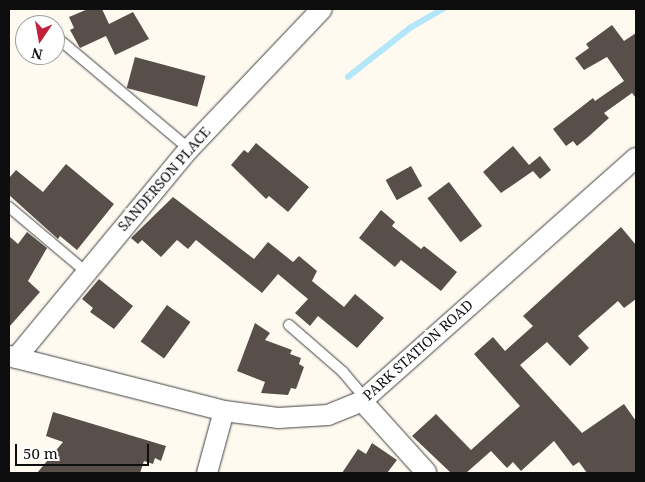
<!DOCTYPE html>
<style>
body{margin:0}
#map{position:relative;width:645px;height:482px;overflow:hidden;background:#fffaf0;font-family:"Noto Serif",serif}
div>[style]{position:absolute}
.stream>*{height:5.5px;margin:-2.75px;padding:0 2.75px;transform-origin:2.75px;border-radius:2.75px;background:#b2e6f9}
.building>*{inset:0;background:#584e4a;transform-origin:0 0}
.roads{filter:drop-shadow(0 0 1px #414141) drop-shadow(0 0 1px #414141)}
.service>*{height:10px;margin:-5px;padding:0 5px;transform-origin:5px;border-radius:5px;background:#fff}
.minor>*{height:20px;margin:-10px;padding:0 10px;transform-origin:10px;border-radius:10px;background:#fff}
span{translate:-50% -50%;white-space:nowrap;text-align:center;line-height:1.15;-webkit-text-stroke:5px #fff;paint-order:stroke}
.street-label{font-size:14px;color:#0e0e0e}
.frame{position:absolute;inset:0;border:10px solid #0e0e0e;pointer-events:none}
.north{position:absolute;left:15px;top:15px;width:50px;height:50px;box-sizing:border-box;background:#fff;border:1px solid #9f9f9f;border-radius:50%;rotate:192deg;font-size:14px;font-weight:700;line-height:20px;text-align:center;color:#0e0e0e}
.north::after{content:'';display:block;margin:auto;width:18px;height:22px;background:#c5203b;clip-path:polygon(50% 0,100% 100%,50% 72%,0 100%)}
.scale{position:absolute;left:15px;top:444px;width:134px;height:22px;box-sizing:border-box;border:2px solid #0e0e0e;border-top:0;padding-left:6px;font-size:15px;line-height:18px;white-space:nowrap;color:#0e0e0e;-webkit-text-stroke:4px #fff;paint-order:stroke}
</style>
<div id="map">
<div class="stream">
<i style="left:348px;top:77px;width:79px;rotate:-38.3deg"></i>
<i style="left:410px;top:28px;width:38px;rotate:-30deg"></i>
</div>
<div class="building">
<i style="clip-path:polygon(88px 9px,102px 9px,109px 24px,133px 12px,149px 39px,115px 55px,106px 36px,80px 48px,70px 30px,74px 28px,69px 17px)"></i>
<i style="clip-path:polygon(612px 25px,624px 41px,636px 33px,636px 98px,632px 93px,604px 113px,609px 118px,588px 137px,577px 146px,573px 141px,566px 146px,553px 129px,593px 98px,595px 101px,624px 81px,607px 57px,584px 70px,575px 58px,589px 48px,586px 44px)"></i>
<i style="left:135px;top:57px;width:73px;height:32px;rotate:15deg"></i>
<i style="clip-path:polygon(256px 143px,309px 187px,288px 212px,269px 196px,266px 199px,231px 165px,244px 150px,248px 153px)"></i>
<i style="clip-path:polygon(513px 146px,529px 165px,540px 156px,551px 170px,540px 179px,533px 171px,501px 193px,483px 172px)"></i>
<i style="clip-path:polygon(66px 164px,114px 204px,77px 250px,60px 236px,58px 239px,9px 195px,9px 178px,16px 170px,43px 192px)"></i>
<i style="left:411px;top:166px;width:23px;height:29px;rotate:61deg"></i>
<i style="left:449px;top:182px;width:55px;height:27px;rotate:53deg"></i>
<i style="clip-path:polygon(173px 197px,254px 259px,268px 242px,293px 262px,299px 256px,317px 271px,312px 281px,344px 307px,355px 294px,384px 318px,357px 348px,318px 316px,310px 326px,295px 313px,308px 299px,278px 274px,262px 293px,196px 240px,188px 249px,177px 240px,161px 257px,142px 240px,138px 244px,131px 238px)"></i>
<i style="clip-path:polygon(381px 210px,395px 222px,392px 226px,421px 249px,424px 246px,457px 272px,441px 291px,401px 260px,395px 267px,359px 238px)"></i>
<i style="clip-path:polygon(621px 227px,636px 245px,636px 299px,624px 308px,618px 301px,578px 336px,589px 348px,570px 366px,547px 342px,520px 365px,582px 433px,624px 404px,636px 421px,636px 473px,587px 473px,579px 462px,573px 466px,554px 441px,521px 471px,513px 462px,507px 468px,491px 451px,466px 473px,451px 473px,412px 436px,436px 414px,471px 450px,520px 406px,474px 354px,493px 337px,505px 351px,533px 326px,523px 316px)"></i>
<i style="clip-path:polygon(27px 232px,47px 248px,28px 281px,40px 292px,9px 327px,9px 236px,18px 244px)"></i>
<i style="clip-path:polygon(99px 279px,133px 306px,114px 329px,90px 312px,93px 308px,82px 299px)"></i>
<i style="left:167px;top:305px;width:29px;height:45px;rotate:36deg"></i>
<i style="clip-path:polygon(255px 323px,270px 333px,265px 340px,292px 350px,290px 354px,301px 358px,299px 364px,304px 367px,296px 389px,291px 388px,288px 395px,261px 393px,265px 382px,237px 371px)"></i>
<i style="clip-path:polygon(53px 412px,166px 446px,161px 461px,155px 458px,153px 464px,144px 461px,140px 473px,37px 473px,63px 442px,46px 436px)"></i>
<i style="clip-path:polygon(372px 443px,397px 460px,387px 473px,342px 473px,358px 449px,366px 454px)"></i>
</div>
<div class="roads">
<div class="service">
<i style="left:55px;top:36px;width:175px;rotate:40.1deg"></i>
<i style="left:9px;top:207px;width:99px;rotate:40.1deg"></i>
<i style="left:289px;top:325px;width:72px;rotate:41deg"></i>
<i style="left:343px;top:372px;width:34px;rotate:50deg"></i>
</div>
<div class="minor">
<i style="left:9px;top:356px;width:222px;rotate:14.3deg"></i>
<i style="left:224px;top:411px;width:54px;rotate:7.4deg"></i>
<i style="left:278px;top:418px;width:50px;rotate:-3.4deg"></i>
<i style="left:328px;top:415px;width:37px;rotate:-22deg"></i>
<i style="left:362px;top:401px;width:366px;rotate:-41.6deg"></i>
<i style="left:16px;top:358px;width:271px;rotate:-50.4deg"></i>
<i style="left:189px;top:149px;width:193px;rotate:-46.5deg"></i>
<i style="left:362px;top:401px;width:96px;rotate:48deg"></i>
<i style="left:207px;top:473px;width:64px;rotate:-74.7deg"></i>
</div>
</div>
<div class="street-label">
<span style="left:164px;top:179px;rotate:-49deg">SANDERSON PLACE</span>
<span style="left:418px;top:350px;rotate:-42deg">PARK STATION ROAD</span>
</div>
<div class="frame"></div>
<div class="north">N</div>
<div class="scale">50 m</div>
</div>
